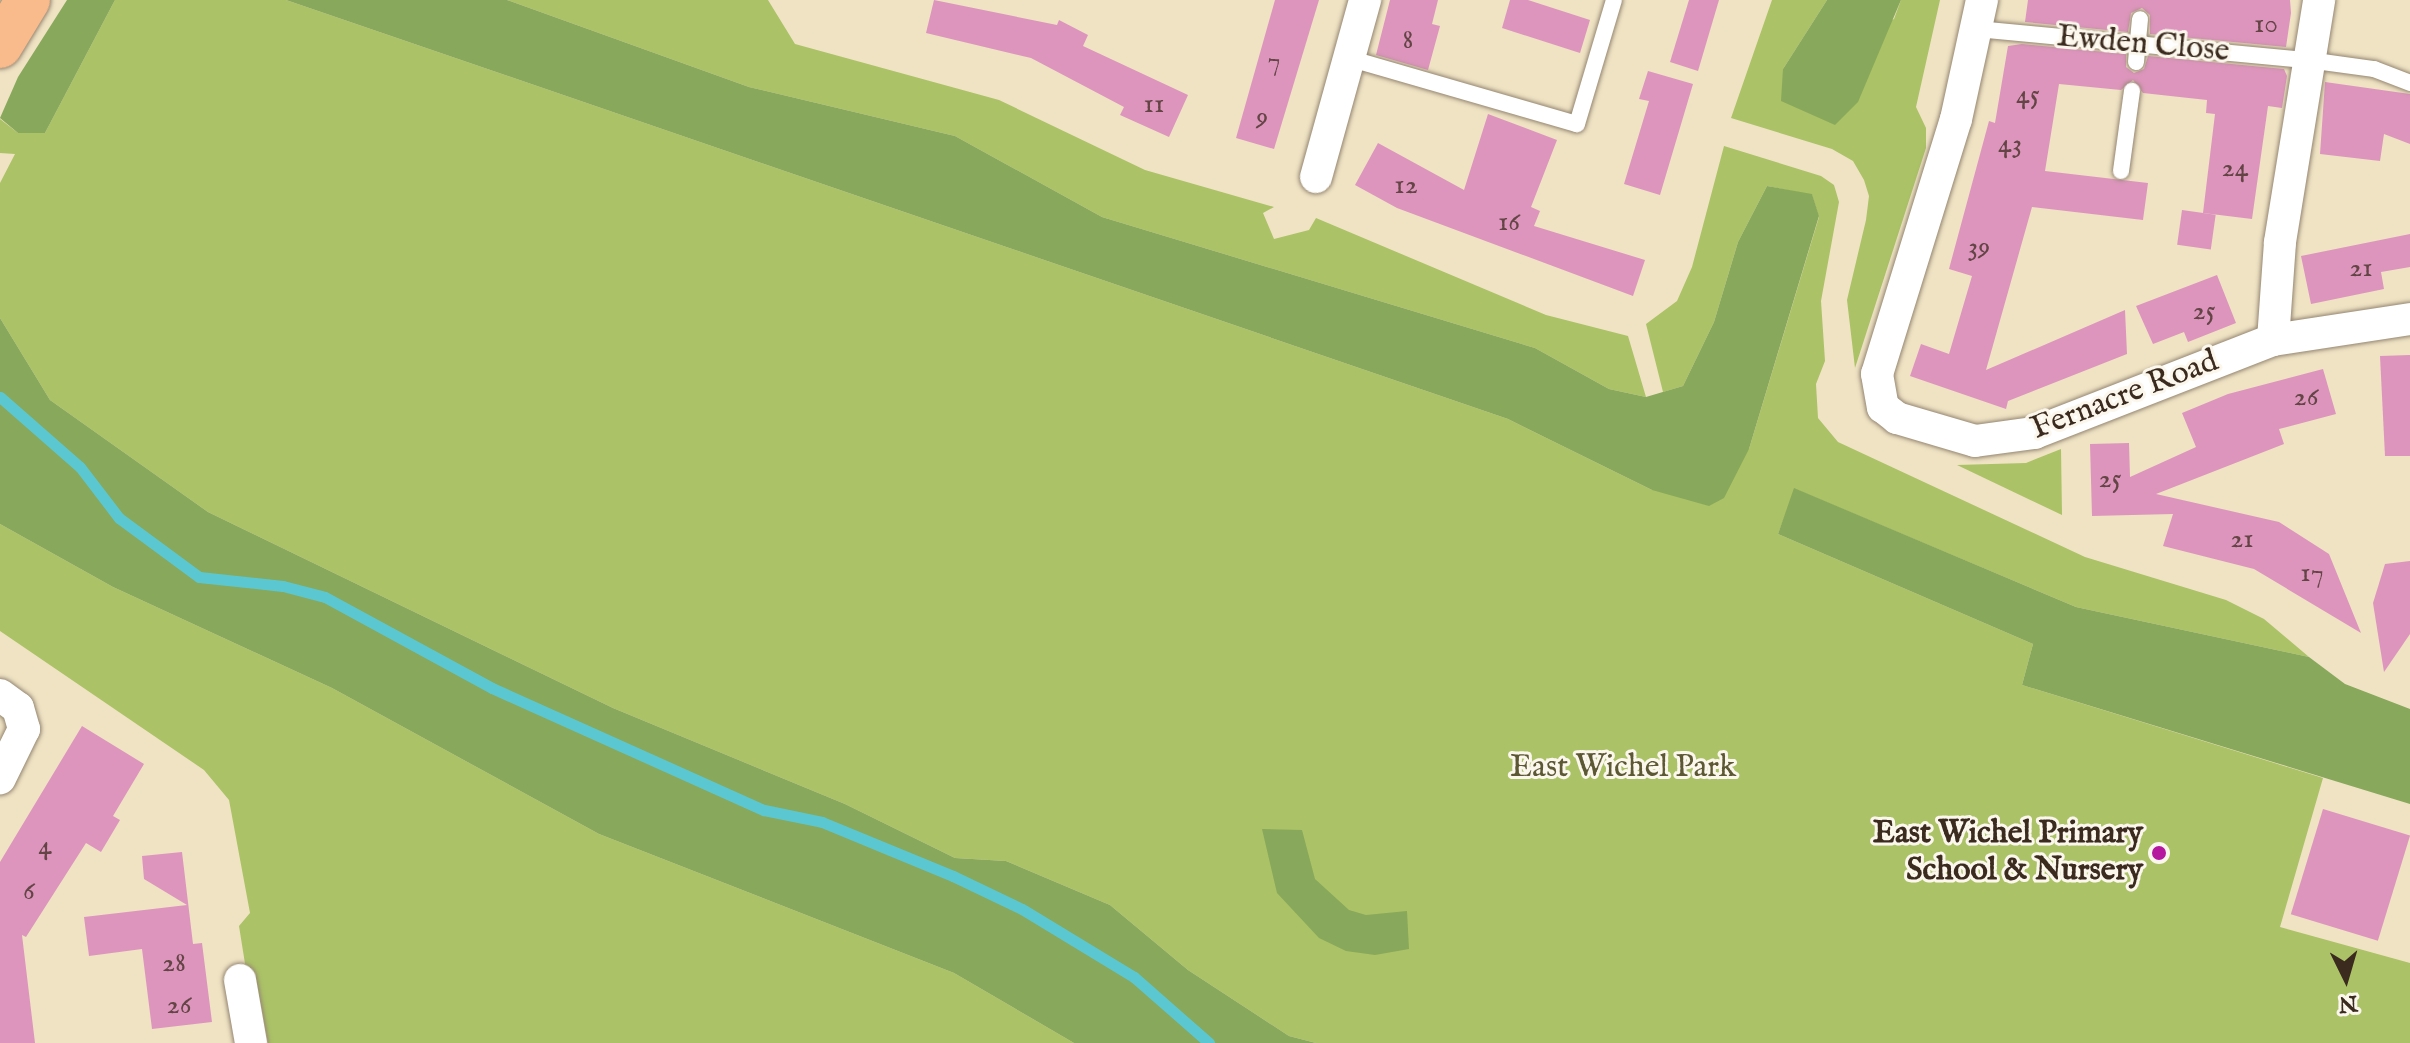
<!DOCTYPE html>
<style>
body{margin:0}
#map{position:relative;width:2410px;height:1043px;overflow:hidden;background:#efe3c4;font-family:"IM FELL English",serif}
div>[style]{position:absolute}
.green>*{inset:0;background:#abc267}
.forest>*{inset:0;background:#88a85c}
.stream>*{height:11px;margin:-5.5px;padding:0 5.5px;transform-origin:5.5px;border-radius:5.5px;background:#5bc8d1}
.building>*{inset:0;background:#dd95bd;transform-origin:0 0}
.roads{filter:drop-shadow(0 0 2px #958671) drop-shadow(0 0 2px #958671)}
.service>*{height:16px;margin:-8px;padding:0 8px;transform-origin:8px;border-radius:8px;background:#fff}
.minor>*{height:32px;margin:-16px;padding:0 16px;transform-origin:16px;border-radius:16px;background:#fff}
.primary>*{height:44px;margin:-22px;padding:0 22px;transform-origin:22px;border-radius:22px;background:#fabb8c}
.dots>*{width:22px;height:22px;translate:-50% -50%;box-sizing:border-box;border:4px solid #fbf7ec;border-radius:50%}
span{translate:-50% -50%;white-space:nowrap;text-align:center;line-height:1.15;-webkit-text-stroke:6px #fbf7ec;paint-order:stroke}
.number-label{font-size:28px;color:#644546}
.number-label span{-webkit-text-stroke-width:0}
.street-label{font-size:32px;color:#3b2a1e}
.park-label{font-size:32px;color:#5d5834}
.poi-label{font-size:32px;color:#3b2a1e;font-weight:700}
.right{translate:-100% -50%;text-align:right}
.north{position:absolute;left:2306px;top:939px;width:80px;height:80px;-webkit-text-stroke:6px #fbf7ec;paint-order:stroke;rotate:175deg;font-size:22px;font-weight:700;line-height:32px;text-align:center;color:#3b2a1e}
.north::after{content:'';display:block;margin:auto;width:28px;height:36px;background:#3b2a1e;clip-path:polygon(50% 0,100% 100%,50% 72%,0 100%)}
</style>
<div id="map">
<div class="green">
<i style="clip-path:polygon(115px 0,286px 0,1508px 419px,1652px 490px,1749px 449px,1819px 217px,1812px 195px,1767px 186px,1738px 242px,1714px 322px,1683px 386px,1663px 392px,1646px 324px,1677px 301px,1692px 267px,1724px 146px,1821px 176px,1834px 185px,1839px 202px,1821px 301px,1825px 361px,1816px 384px,1818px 418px,1838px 442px,2085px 557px,2226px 600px,2264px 619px,2309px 657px,2076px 607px,1795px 489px,1778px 534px,2033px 644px,2022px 685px,2323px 778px,2280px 927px,2410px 963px,2410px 1043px,1316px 1043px,1289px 1036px,1188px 970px,1110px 905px,1006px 861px,955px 858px,845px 804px,613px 708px,208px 512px,50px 400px,0 318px,0 183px,15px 154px,0 153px,0 119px,18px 133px,45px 133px)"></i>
<i style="clip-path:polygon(507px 0,768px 0,795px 44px,999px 100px,1145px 170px,1274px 207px,1263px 213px,1274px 239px,1309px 230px,1316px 218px,1546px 315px,1628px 336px,1646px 397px,1609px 389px,1535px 348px,1102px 217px,955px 136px,749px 87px)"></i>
<i style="clip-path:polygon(1772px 0,1827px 0,1783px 69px,1894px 19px,1901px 0,1940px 0,1916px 107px,1926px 128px,1926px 148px,1855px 368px,1847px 300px,1866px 220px,1869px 196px,1864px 180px,1853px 161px,1832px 149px,1731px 118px)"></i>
<i style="clip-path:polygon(2061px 449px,2062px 515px,1957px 465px,2026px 463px)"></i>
<i style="clip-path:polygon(0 524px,113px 587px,332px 688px,599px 834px,954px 973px,1074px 1043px,268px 1043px,255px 972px,246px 970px,239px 926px,250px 913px,229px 800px,204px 770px,0 631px)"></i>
</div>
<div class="forest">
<i style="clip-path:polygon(67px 0,115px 0,45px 133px,18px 133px,0 118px,18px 77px)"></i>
<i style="clip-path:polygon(286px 0,507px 0,749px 87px,955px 136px,1102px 217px,1535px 348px,1609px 389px,1646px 397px,1683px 386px,1714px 322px,1738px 242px,1767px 186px,1812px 194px,1819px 216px,1749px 449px,1724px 498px,1709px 506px,1652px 490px,1508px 419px)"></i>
<i style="clip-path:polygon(1827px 0,1901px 0,1858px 102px,1835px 125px,1781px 101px,1783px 69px)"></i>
<i style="clip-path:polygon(0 318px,50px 400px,208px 512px,613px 708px,845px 804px,955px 858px,1006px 861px,1110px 905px,1188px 970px,1289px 1036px,1316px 1043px,1074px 1043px,954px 973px,599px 834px,332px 688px,113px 587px,0 524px)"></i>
<i style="clip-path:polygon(1794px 488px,2076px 607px,2309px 657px,2345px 684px,2410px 709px,2410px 804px,2022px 685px,2033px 644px,1778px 534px)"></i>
<i style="clip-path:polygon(1262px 829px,1302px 830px,1315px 879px,1349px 910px,1366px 915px,1407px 911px,1409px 949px,1375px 955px,1346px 951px,1319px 938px,1277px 893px)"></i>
</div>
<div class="stream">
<i style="left:0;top:397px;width:106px;rotate:41.2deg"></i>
<i style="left:80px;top:467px;width:64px;rotate:52.6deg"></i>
<i style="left:119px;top:518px;width:99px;rotate:36.4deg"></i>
<i style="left:199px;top:577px;width:84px;rotate:6.1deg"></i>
<i style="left:283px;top:586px;width:43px;rotate:14.7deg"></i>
<i style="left:325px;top:597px;width:190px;rotate:28.6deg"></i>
<i style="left:492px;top:688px;width:298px;rotate:24.2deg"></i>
<i style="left:764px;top:810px;width:59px;rotate:11.7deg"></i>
<i style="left:822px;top:822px;width:142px;rotate:22.4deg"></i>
<i style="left:953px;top:876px;width:76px;rotate:25.6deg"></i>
<i style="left:1022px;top:909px;width:131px;rotate:31.3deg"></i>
<i style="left:1134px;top:977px;width:100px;rotate:41.3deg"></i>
</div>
<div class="building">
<i style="clip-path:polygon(934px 0,1057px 25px,1059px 20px,1088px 35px,1083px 46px,1188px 95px,1169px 137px,1120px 115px,1124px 107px,1031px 58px,926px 33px)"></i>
<i style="clip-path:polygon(1275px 0,1319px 0,1274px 149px,1236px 138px)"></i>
<i style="clip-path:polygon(1390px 0,1438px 0,1432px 24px,1440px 26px,1428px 70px,1376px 55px)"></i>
<i style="clip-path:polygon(1510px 0,1528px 0,1590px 20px,1580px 53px,1502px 28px)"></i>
<i style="clip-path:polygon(1689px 0,1719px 0,1698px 71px,1670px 62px)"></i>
<i style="clip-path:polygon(2028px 0,2290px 0,2291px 13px,2286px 47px,2150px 34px,2150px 15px,2142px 8px,2131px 13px,2128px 32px,2025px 22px)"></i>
<i style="clip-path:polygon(2022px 44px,2126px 54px,2126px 67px,2134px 73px,2144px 69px,2148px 56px,2284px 69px,2287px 76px,2282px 108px,2268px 106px,2252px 219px,2203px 213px,2215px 114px,2206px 113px,2207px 100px,2143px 93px,2133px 80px,2121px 90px,2059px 84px,2045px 171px,2148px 183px,2143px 220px,2032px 207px,1986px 370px,2125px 310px,2127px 354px,2008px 401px,2006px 409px,1910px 376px,1921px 344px,1949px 354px,1972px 276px,1949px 269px,1989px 121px,1995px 123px,2008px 46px)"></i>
<i style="clip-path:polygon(1648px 71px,1693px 84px,1660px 195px,1624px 184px,1649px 101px,1639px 99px)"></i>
<i style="clip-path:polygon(2325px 82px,2410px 94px,2410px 144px,2384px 134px,2380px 161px,2320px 154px)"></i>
<i style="clip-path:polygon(1488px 114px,1557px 140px,1531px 207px,1540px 211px,1534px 226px,1645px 260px,1633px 296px,1397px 208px,1355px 185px,1378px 143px,1464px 190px)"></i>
<i style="left:2182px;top:210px;width:34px;height:35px;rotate:8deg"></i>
<i style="clip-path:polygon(2410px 234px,2410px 267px,2381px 272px,2384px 289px,2311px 304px,2301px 256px)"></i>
<i style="clip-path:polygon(2217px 275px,2236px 323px,2188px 342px,2184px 332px,2153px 344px,2136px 306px)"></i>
<i style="clip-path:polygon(2410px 355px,2410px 456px,2385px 456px,2380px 356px)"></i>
<i style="clip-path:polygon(2323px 369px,2336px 414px,2279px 429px,2284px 444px,2156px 494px,2279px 522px,2329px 554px,2361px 633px,2254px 569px,2163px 546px,2173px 514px,2092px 516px,2090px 444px,2129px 443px,2130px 477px,2196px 447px,2182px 413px,2228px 394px)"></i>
<i style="clip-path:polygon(2410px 561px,2410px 634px,2384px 672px,2373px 603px,2385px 564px)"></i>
<i style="clip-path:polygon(82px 726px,144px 764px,113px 816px,120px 820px,101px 852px,86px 843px,26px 937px,22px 935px,35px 1043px,0 1043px,0 862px)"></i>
<i style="left:2323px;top:809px;width:91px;height:110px;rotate:17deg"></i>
<i style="clip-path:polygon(182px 852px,193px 944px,202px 943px,212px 1022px,152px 1029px,142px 949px,89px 956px,84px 917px,187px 905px,144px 879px,142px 856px)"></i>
</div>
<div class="roads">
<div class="service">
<i style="left:1977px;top:29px;width:332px;rotate:5.4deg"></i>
<i style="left:2308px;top:60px;width:67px;rotate:7.8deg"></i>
<i style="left:2374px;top:69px;width:39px;rotate:21deg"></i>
<i style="left:1348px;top:58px;width:238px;rotate:16.1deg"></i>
<i style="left:1577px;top:124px;width:129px;rotate:-73.4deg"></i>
<i style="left:2136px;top:62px;width:43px;rotate:-84.7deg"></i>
<i style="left:2121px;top:171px;width:81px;rotate:-82.2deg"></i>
</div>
<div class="minor">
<i style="left:1982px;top:0;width:122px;rotate:102.3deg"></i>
<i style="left:1956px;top:119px;width:267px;rotate:107.2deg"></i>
<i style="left:1877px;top:374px;width:34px;rotate:80deg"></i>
<i style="left:1883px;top:407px;width:18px;rotate:38deg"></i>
<i style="left:1897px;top:418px;width:81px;rotate:16.4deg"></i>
<i style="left:1975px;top:441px;width:60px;rotate:-7.7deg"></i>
<i style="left:2034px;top:433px;width:256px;rotate:-21.3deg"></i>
<i style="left:2273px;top:340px;width:139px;rotate:-8.7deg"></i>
<i style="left:1316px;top:177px;width:184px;rotate:-74.5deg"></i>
<i style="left:2273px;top:340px;width:98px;rotate:-85.9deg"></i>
<i style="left:2280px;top:242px;width:245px;rotate:-80.8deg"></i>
<i style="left:0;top:695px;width:22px;rotate:36deg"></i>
<i style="left:18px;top:708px;width:22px;rotate:74deg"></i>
<i style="left:24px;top:729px;width:55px;rotate:116.1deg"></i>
<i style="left:240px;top:980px;width:64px;rotate:80.1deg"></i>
</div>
<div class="primary">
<i style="left:0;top:46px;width:54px;rotate:-58.7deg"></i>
</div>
</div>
<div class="dots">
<i style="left:2159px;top:853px;background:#b5179e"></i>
</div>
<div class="number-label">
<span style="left:2266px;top:25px">10</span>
<span style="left:1408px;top:41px">8</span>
<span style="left:1274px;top:62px">7</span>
<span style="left:2028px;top:96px">45</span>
<span style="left:1154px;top:105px">11</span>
<span style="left:1262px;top:118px">9</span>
<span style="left:2010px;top:145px">43</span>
<span style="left:2235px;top:169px">24</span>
<span style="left:1406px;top:186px">12</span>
<span style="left:1509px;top:223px">16</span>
<span style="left:1979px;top:248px">39</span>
<span style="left:2361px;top:269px">21</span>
<span style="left:2204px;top:312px">25</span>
<span style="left:2306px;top:398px">26</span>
<span style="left:2110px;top:480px">25</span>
<span style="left:2242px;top:540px">21</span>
<span style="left:2312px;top:574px">17</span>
<span style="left:45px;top:847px">4</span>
<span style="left:29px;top:892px">6</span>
<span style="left:174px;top:964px">28</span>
<span style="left:179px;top:1006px">26</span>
</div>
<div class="street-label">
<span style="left:2143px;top:45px;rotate:5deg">Ewden Close</span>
<span style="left:2125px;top:396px;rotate:-21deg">Fernacre Road</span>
</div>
<div class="park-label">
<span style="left:1623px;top:768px">East Wichel Park</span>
</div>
<div class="poi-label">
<span class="right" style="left:2143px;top:853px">East Wichel Primary<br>School &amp; Nursery</span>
</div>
<div class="north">N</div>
</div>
